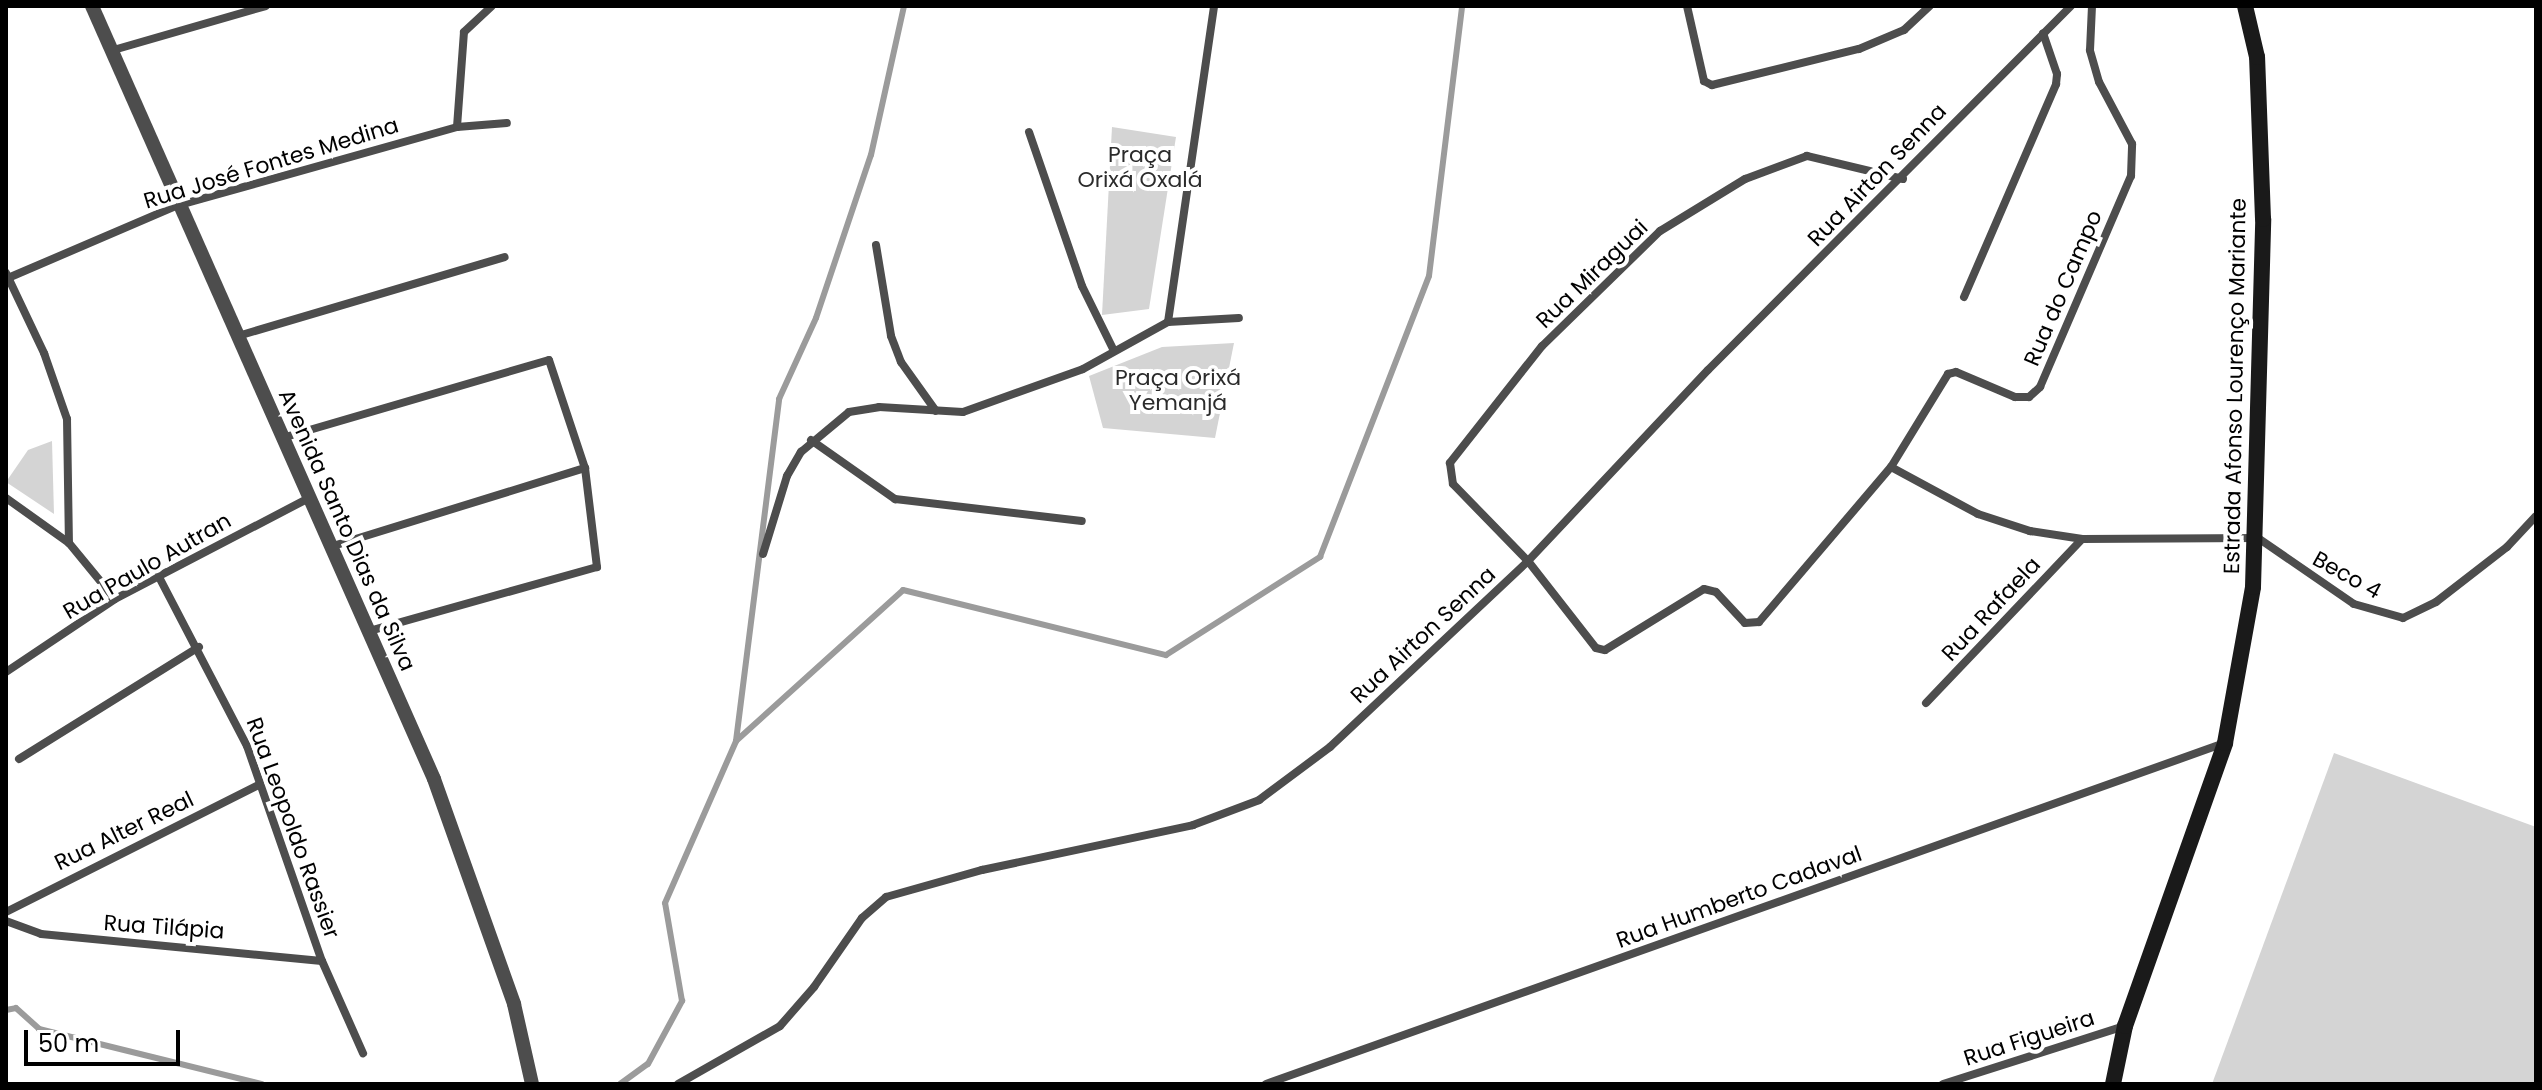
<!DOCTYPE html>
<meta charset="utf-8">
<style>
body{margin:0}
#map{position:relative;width:2542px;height:1090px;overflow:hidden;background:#fff;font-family:Poppins,sans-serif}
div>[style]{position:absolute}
.green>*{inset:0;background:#d4d4d4}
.stream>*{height:6px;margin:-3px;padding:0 3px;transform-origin:3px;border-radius:3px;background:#9b9b9b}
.minor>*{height:8px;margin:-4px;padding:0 4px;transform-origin:4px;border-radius:4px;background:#4d4d4d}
.tertiary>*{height:14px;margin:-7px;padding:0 7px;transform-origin:7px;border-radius:7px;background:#4d4d4d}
.secondary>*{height:16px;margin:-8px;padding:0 8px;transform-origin:8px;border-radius:8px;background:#1a1a1a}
span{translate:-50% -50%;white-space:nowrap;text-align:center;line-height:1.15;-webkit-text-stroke:8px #fff;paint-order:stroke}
.park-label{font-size:22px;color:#2b2b2b}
.street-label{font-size:22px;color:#000}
.frame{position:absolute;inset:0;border:8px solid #000;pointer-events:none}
.scale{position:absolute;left:24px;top:1030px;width:156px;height:36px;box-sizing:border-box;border:4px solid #000;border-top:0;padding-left:10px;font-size:24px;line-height:28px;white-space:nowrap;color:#000;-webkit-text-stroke:6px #fff;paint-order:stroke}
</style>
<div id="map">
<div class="green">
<i style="clip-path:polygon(1112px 127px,1176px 137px,1149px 309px,1102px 315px)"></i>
<i style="clip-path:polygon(1234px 343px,1215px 438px,1103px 428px,1089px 376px,1162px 347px)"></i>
<i style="clip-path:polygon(52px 441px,54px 514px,6px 482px,28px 450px)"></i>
<i style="clip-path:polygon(2334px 753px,2536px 827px,2536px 1084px,2212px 1084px)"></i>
</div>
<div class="stream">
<i style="left:736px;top:741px;width:225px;rotate:-42.1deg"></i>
<i style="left:903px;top:590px;width:271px;rotate:13.9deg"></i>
<i style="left:1166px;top:655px;width:183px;rotate:-32.5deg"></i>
<i style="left:1320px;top:557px;width:301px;rotate:-68.8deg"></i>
<i style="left:1429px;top:276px;width:272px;rotate:-83deg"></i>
<i style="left:6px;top:1010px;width:10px;rotate:-11deg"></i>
<i style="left:16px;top:1008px;width:31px;rotate:42deg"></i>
<i style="left:39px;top:1029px;width:230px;rotate:13.9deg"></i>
<i style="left:620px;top:1084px;width:34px;rotate:-36deg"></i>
<i style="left:648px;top:1064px;width:72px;rotate:-61.6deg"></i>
<i style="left:682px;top:1001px;width:99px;rotate:-99.8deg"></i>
<i style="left:665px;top:903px;width:177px;rotate:-66.3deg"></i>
<i style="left:736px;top:741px;width:345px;rotate:-82.8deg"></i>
<i style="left:779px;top:399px;width:89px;rotate:-65.4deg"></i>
<i style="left:816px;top:318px;width:172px;rotate:-71.4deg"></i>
<i style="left:871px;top:155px;width:153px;rotate:-77.5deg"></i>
</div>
<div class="minor">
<i style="left:1687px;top:6px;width:77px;rotate:77.2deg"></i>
<i style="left:1704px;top:81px;width:9px;rotate:27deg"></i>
<i style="left:1712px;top:85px;width:151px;rotate:-13.8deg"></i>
<i style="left:1859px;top:49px;width:49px;rotate:-22.9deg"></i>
<i style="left:1904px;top:30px;width:35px;rotate:-43deg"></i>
<i style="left:110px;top:51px;width:162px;rotate:-16.1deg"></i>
<i style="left:457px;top:127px;width:95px;rotate:-85.8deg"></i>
<i style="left:464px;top:32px;width:38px;rotate:-43deg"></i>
<i style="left:1029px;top:132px;width:163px;rotate:71deg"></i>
<i style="left:1082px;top:286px;width:72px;rotate:63.8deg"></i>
<i style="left:1903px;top:179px;width:99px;rotate:-166.5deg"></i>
<i style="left:1807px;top:156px;width:66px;rotate:159.6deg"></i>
<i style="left:1745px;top:179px;width:100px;rotate:148.5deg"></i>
<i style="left:1660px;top:231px;width:165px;rotate:135.7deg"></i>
<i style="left:1542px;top:346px;width:149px;rotate:128.2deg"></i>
<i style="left:1450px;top:463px;width:21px;rotate:82deg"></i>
<i style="left:1453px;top:484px;width:107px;rotate:45.8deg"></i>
<i style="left:1528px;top:561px;width:110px;rotate:52deg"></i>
<i style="left:1596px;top:648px;width:9px;rotate:13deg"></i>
<i style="left:1605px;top:650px;width:116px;rotate:-31.6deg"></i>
<i style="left:1704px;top:589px;width:12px;rotate:14deg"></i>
<i style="left:1716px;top:592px;width:42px;rotate:46.9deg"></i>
<i style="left:1745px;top:623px;width:14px;rotate:-4deg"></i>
<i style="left:1759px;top:622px;width:204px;rotate:-49.6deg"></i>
<i style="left:1891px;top:467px;width:109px;rotate:-58.5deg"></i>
<i style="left:1948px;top:374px;width:8px;rotate:-14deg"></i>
<i style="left:1956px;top:372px;width:64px;rotate:23deg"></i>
<i style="left:2015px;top:397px;width:14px"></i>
<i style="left:2029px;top:397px;width:15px;rotate:-42deg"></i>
<i style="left:2040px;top:387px;width:230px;rotate:-66.7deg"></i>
<i style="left:2131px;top:176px;width:32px;rotate:-88deg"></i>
<i style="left:2132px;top:144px;width:70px;rotate:-118deg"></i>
<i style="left:2099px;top:82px;width:33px;rotate:-106deg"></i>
<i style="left:2090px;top:50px;width:44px;rotate:-87.4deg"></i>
<i style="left:876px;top:245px;width:92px;rotate:80.6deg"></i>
<i style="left:891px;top:336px;width:28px;rotate:69deg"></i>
<i style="left:901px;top:362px;width:60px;rotate:54.5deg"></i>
<i style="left:6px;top:273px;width:89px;rotate:64.6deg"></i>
<i style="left:44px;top:353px;width:70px;rotate:70.8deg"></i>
<i style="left:67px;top:419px;width:124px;rotate:89.1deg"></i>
<i style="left:69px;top:543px;width:72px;rotate:50.6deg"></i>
<i style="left:8px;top:278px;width:183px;rotate:-23.2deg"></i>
<i style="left:176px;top:206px;width:292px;rotate:-15.7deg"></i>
<i style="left:457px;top:127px;width:50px;rotate:-4.6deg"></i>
<i style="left:1964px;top:297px;width:232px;rotate:-66.6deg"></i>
<i style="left:2056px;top:84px;width:10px;rotate:-84deg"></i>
<i style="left:2057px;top:74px;width:43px;rotate:-108.9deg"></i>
<i style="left:1168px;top:322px;width:319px;rotate:-81.7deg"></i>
<i style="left:238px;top:336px;width:278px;rotate:-16.5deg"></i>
<i style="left:282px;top:438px;width:278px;rotate:-16.3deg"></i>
<i style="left:549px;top:360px;width:114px;rotate:71.6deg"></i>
<i style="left:585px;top:468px;width:100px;rotate:83.1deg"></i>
<i style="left:597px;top:567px;width:237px;rotate:164.3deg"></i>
<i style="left:811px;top:440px;width:103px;rotate:35.1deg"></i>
<i style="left:895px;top:499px;width:188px;rotate:6.7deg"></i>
<i style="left:1891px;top:467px;width:99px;rotate:28.4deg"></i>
<i style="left:1978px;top:514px;width:55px;rotate:18.1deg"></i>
<i style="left:2030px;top:531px;width:53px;rotate:8.7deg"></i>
<i style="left:2082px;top:539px;width:176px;rotate:-0.3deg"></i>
<i style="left:2258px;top:538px;width:116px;rotate:34.5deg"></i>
<i style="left:2354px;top:604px;width:51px;rotate:15.9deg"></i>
<i style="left:2403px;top:618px;width:37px;rotate:-26deg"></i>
<i style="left:2436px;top:602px;width:90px;rotate:-37.8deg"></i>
<i style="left:2507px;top:547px;width:42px;rotate:-46.9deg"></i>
<i style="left:6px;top:498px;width:77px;rotate:35.5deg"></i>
<i style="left:333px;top:546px;width:264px;rotate:-17.2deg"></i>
<i style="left:763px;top:554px;width:82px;rotate:-72.9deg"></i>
<i style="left:787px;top:476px;width:28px;rotate:-60deg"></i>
<i style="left:801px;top:452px;width:62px;rotate:-39.8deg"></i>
<i style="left:849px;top:412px;width:30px;rotate:-9deg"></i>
<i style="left:879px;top:407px;width:84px;rotate:3.4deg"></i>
<i style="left:963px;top:412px;width:127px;rotate:-19.7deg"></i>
<i style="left:1083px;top:369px;width:97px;rotate:-28.9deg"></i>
<i style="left:1168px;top:322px;width:71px;rotate:-3.2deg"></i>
<i style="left:159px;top:577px;width:191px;rotate:62.5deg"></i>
<i style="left:247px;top:746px;width:228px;rotate:70.8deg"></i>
<i style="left:322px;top:961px;width:101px;rotate:66deg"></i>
<i style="left:6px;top:672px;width:131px;rotate:-33.8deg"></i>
<i style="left:115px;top:599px;width:219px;rotate:-27.5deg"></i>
<i style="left:1926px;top:703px;width:226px;rotate:-46.4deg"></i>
<i style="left:19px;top:759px;width:212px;rotate:-31.9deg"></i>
<i style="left:6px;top:912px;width:283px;rotate:-26.7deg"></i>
<i style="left:6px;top:921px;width:37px;rotate:20deg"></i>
<i style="left:41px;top:934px;width:282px;rotate:5.5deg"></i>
<i style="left:678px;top:1084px;width:117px;rotate:-29.6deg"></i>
<i style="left:780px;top:1026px;width:52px;rotate:-48.9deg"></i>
<i style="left:814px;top:987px;width:84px;rotate:-55.2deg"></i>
<i style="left:862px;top:918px;width:32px;rotate:-41deg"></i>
<i style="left:886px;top:897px;width:100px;rotate:-15.7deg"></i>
<i style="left:982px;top:870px;width:216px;rotate:-12deg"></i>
<i style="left:1193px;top:825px;width:71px;rotate:-20.7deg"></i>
<i style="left:1259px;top:800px;width:89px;rotate:-36.7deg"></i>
<i style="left:1330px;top:747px;width:272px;rotate:-43.2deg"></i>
<i style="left:1528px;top:561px;width:262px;rotate:-46.7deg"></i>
<i style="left:1708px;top:370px;width:514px;rotate:-45.08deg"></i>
<i style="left:1266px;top:1084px;width:1015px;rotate:-19.58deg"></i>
<i style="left:1943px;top:1084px;width:191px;rotate:-17.7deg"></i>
</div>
<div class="tertiary">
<i style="left:92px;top:6px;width:845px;rotate:66.13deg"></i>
<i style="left:434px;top:779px;width:239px;rotate:70.4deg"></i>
<i style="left:514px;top:1004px;width:82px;rotate:77.3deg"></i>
</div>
<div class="secondary">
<i style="left:2113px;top:1084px;width:59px;rotate:-78.3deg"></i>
<i style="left:2125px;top:1026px;width:300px;rotate:-70.5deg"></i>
<i style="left:2225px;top:743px;width:158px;rotate:-79.8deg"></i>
<i style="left:2253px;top:587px;width:368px;rotate:-88.4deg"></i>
<i style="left:2263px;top:219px;width:162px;rotate:-92.1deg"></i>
<i style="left:2257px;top:57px;width:52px;rotate:-103.2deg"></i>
</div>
<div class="park-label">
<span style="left:1140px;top:167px">Praça<br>Orixá Oxalá</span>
<span style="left:1178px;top:390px">Praça Orixá<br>Yemanjá</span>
</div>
<div class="street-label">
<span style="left:271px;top:163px;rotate:-17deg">Rua José Fontes Medina</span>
<span style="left:1877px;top:175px;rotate:-46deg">Rua Airton Senna</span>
<span style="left:1592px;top:274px;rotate:-44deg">Rua Miraguai</span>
<span style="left:2063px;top:288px;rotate:-67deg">Rua do Campo</span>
<span style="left:2235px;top:386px;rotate:-89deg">Estrada Afonso Lourenço Mariante</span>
<span style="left:347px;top:530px;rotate:66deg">Avenida Santo Dias da Silva</span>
<span style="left:147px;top:566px;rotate:-30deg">Rua Paulo Autran</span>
<span style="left:2347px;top:575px;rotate:29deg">Beco 4</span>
<span style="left:1991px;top:609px;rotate:-47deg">Rua Rafaela</span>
<span style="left:1423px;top:635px;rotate:-43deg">Rua Airton Senna</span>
<span style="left:293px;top:828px;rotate:70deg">Rua Leopoldo Rassier</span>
<span style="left:124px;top:831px;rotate:-26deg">Rua Alter Real</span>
<span style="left:1739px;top:897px;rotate:-20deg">Rua Humberto Cadaval</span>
<span style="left:164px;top:927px;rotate:4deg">Rua Tilápia</span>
<span style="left:2029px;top:1038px;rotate:-18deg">Rua Figueira</span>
</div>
<div class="frame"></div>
<div class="scale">50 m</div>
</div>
